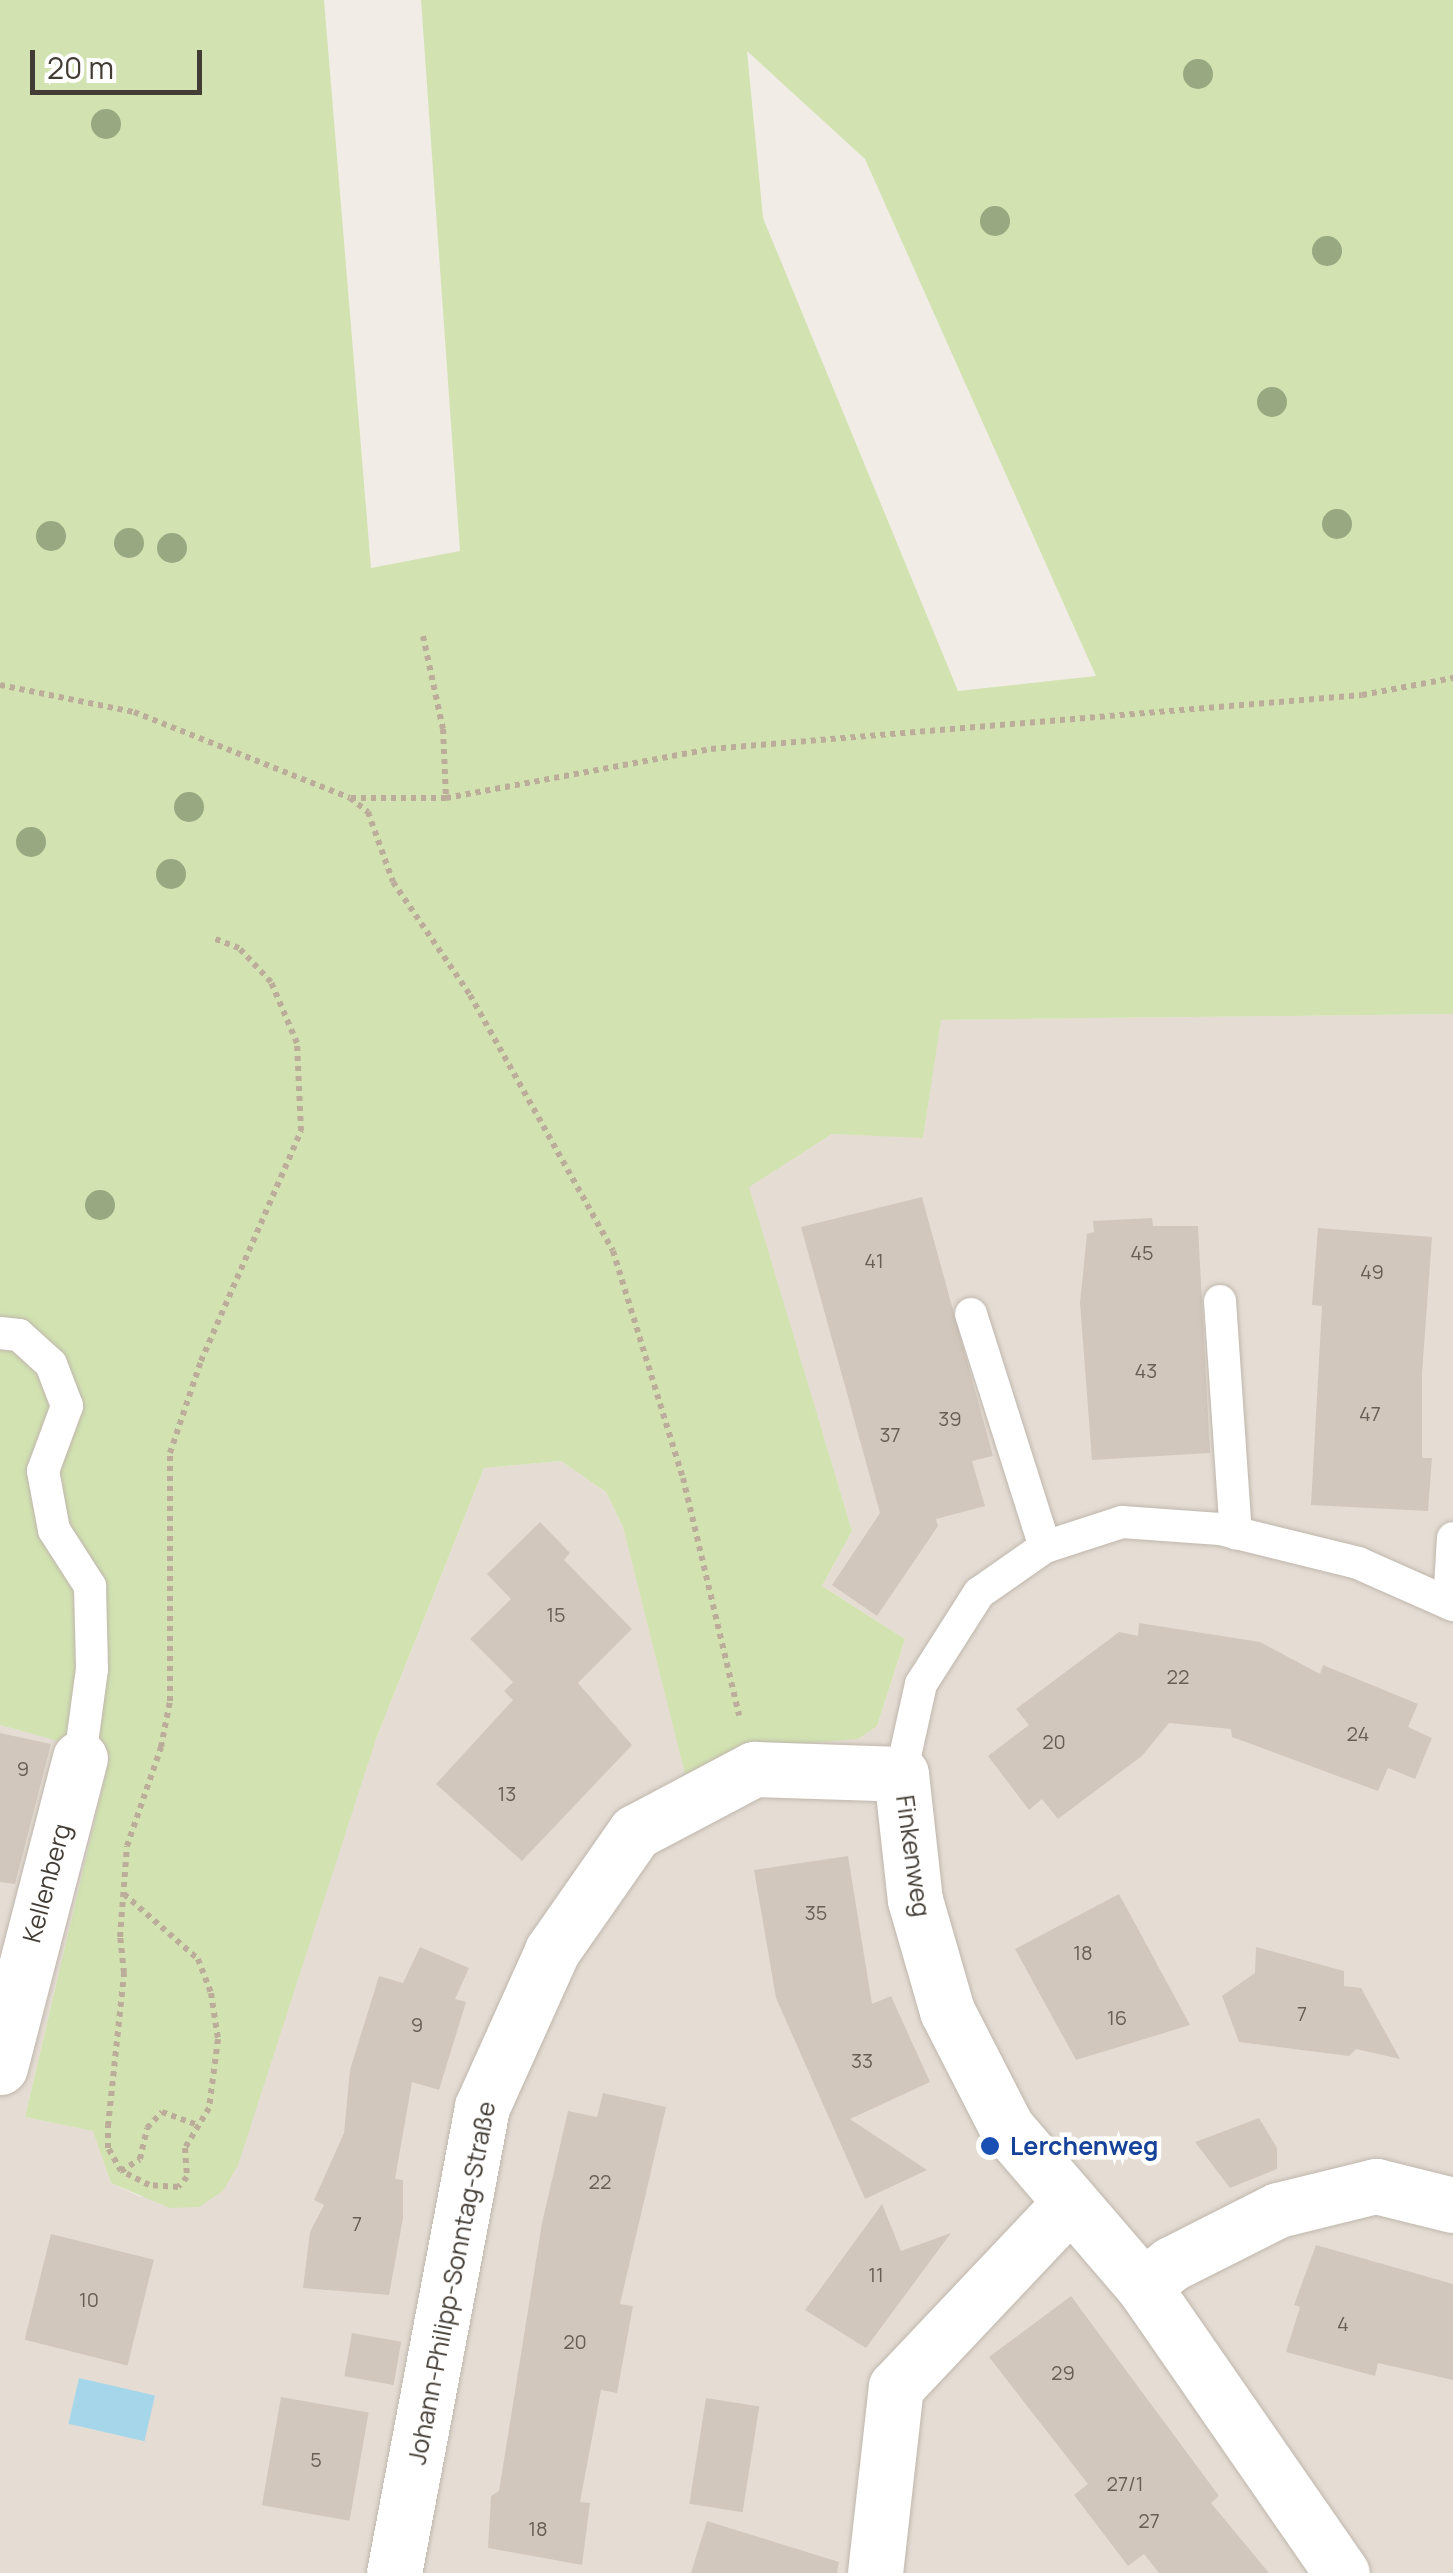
<!DOCTYPE html>
<meta charset="utf-8">
<style>
body{margin:0}
#map{position:relative;width:1453px;height:2573px;overflow:hidden;background:#f1ece5;font-family:Manrope,sans-serif}
div>[style]{position:absolute}
.residential>*{inset:0;background:#e5ddd4}
.green>*{inset:0;background:#d2e3b1}
.water>*{inset:0;background:#a6d6ea;transform-origin:0 0}
.building>*{inset:0;background:#d2c7bc;transform-origin:0 0}
.path>*{height:6px;margin-top:-3px;transform-origin:0;background:repeating-linear-gradient(90deg,#bcad9b 0 5px,transparent 0 10px)}
.roads{filter:drop-shadow(0 0 2px #bfb6ac) drop-shadow(0 0 2px #bfb6ac)}
.service>*{height:32px;margin:-16px;padding:0 16px;transform-origin:16px;border-radius:16px;background:#fff}
.minor>*{height:55px;margin:-27.5px;padding:0 27.5px;transform-origin:27.5px;border-radius:27.5px;background:#fff}
.trees>*{width:30px;height:30px;margin:-15px;border-radius:50%;background:#98a880}
.dots>*{width:28px;height:28px;translate:-50% -50%;box-sizing:border-box;border:5px solid #fff;border-radius:50%}
span{translate:-50% -50%;white-space:nowrap;text-align:center;line-height:1.15;-webkit-text-stroke:9px #fff;paint-order:stroke}
.number-label{font-size:20px;color:#675f57}
.number-label span{-webkit-text-stroke-width:0}
.street-label{font-size:25px;color:#433c35}
.transit-label{font-size:25px;color:#164399;font-weight:700}
.left{translate:0 -50%;text-align:left}
.scale{position:absolute;left:30px;top:50px;width:172px;height:45px;box-sizing:border-box;border:5px solid #433c35;border-top:0;padding-left:12px;font-size:30px;line-height:35px;white-space:nowrap;color:#433c35;-webkit-text-stroke:8px #fff;paint-order:stroke}
</style>
<div id="map">
<div class="residential">
<i style="clip-path:polygon(1453px 1014px,1453px 2573px,0 2573px,0 1725px,110px 1754px,25px 2117px,94px 2131px,111px 2183px,141px 2197px,376px 1739px,484px 1468px,561px 1461px,606px 1492px,623px 1527px,877px 1726px,905px 1639px,822px 1586px,852px 1531px,748px 1187px,832px 1134px,923px 1137px,940px 1020px)"></i>
</div>
<div class="green">
<i style="clip-path:polygon(evenodd,0 0,324px 0,371px 568px,460px 551px,421px 0,1453px 0,1453px 1014px,941px 1020px,923px 1138px,832px 1134px,749px 1187px,852px 1531px,822px 1586px,905px 1639px,877px 1726px,858px 1739px,780px 1745px,685px 1774px,623px 1527px,606px 1492px,561px 1461px,484px 1468px,376px 1739px,238px 2165px,223px 2191px,199px 2207px,170px 2208px,111px 2183px,93px 2131px,25px 2117px,110px 1755px,0 1725px,0 0,747px 51px,865px 159px,1096px 676px,958px 691px,763px 218px,747px 51px)"></i>
</div>
<div class="water">
<i style="left:79px;top:2378px;width:78px;height:47px;rotate:13deg"></i>
</div>
<div class="building">
<i style="clip-path:polygon(922px 1197px,993px 1456px,972px 1461px,985px 1506px,936px 1519px,938px 1526px,877px 1616px,832px 1585px,880px 1513px,801px 1227px)"></i>
<i style="clip-path:polygon(1152px 1218px,1153px 1226px,1198px 1226px,1210px 1453px,1092px 1460px,1080px 1303px,1087px 1234px,1094px 1232px,1093px 1221px)"></i>
<i style="clip-path:polygon(1318px 1228px,1432px 1237px,1422px 1374px,1422px 1458px,1432px 1458px,1428px 1511px,1311px 1505px,1322px 1306px,1312px 1305px)"></i>
<i style="clip-path:polygon(540px 1522px,570px 1553px,564px 1560px,632px 1629px,578px 1683px,632px 1745px,522px 1861px,436px 1784px,513px 1700px,504px 1691px,513px 1682px,470px 1639px,511px 1599px,487px 1574px)"></i>
<i style="clip-path:polygon(1139px 1623px,1260px 1642px,1320px 1674px,1323px 1665px,1418px 1704px,1408px 1727px,1432px 1738px,1415px 1779px,1388px 1768px,1378px 1791px,1232px 1737px,1231px 1729px,1169px 1723px,1142px 1756px,1058px 1819px,1042px 1799px,1029px 1810px,988px 1756px,1029px 1725px,1016px 1709px,1119px 1632px,1138px 1636px)"></i>
<i style="clip-path:polygon(0 1733px,51px 1744px,15px 1884px,0 1882px)"></i>
<i style="clip-path:polygon(848px 1856px,872px 2004px,891px 1996px,930px 2082px,850px 2119px,927px 2170px,865px 2199px,776px 1998px,754px 1870px)"></i>
<i style="clip-path:polygon(1119px 1894px,1190px 2025px,1076px 2060px,1015px 1949px)"></i>
<i style="clip-path:polygon(420px 1947px,469px 1968px,455px 1999px,466px 2002px,439px 2090px,412px 2082px,395px 2179px,403px 2180px,403px 2218px,389px 2295px,303px 2288px,310px 2232px,324px 2205px,314px 2200px,344px 2133px,350px 2070px,379px 1976px,403px 1983px)"></i>
<i style="clip-path:polygon(1256px 1947px,1344px 1971px,1344px 1986px,1361px 1988px,1400px 2059px,1356px 2049px,1349px 2056px,1239px 2042px,1222px 1996px,1255px 1973px)"></i>
<i style="clip-path:polygon(603px 2093px,666px 2107px,620px 2304px,633px 2306px,617px 2393px,601px 2390px,580px 2502px,590px 2503px,582px 2565px,488px 2548px,491px 2496px,499px 2491px,542px 2223px,568px 2111px,597px 2117px)"></i>
<i style="clip-path:polygon(1259px 2118px,1277px 2148px,1277px 2169px,1230px 2188px,1195px 2142px)"></i>
<i style="clip-path:polygon(882px 2204px,901px 2251px,951px 2233px,866px 2348px,805px 2310px)"></i>
<i style="left:51px;top:2234px;width:106px;height:109px;rotate:14deg"></i>
<i style="clip-path:polygon(1316px 2245px,1453px 2284px,1453px 2380px,1378px 2363px,1375px 2376px,1286px 2352px,1300px 2307px,1294px 2305px)"></i>
<i style="clip-path:polygon(1071px 2296px,1219px 2496px,1211px 2503px,1269px 2573px,1159px 2573px,1144px 2554px,1128px 2566px,1074px 2495px,1088px 2484px,989px 2357px)"></i>
<i style="left:352px;top:2333px;width:50px;height:44px;rotate:10deg"></i>
<i style="left:281px;top:2397px;width:89px;height:110px;rotate:10deg"></i>
<i style="left:706px;top:2398px;width:54px;height:107px;rotate:9deg"></i>
<i style="clip-path:polygon(707px 2521px,839px 2562px,837px 2573px,691px 2573px)"></i>
</div>
<div class="path">
<i style="left:423px;top:636px;width:95px;rotate:77.9deg"></i>
<i style="left:443px;top:729px;width:69px;rotate:87.5deg"></i>
<i style="left:0;top:685px;width:137px;rotate:11.4deg"></i>
<i style="left:134px;top:712px;width:232px;rotate:21.7deg"></i>
<i style="left:350px;top:798px;width:23px;rotate:38deg"></i>
<i style="left:368px;top:812px;width:74px;rotate:70.3deg"></i>
<i style="left:393px;top:882px;width:137px;rotate:55.7deg"></i>
<i style="left:470px;top:995px;width:293px;rotate:60.8deg"></i>
<i style="left:613px;top:1251px;width:238px;rotate:72.9deg"></i>
<i style="left:683px;top:1478px;width:244px;rotate:76.7deg"></i>
<i style="left:351px;top:798px;width:95px"></i>
<i style="left:446px;top:798px;width:269px;rotate:-10.5deg"></i>
<i style="left:711px;top:749px;width:653px;rotate:-4.74deg"></i>
<i style="left:1362px;top:695px;width:93px;rotate:-10.6deg"></i>
<i style="left:124px;top:1894px;width:98px;rotate:41.3deg"></i>
<i style="left:198px;top:1959px;width:36px;rotate:69deg"></i>
<i style="left:211px;top:1993px;width:47px;rotate:81.3deg"></i>
<i style="left:218px;top:2039px;width:70px;rotate:97.4deg"></i>
<i style="left:209px;top:2108px;width:47px;rotate:121deg"></i>
<i style="left:185px;top:2148px;width:29px;rotate:86deg"></i>
<i style="left:187px;top:2177px;width:13px;rotate:132deg"></i>
<i style="left:178px;top:2187px;width:29px;rotate:-176deg"></i>
<i style="left:149px;top:2185px;width:31px;rotate:-153deg"></i>
<i style="left:121px;top:2171px;width:26px;rotate:-119deg"></i>
<i style="left:108px;top:2148px;width:22px;rotate:-90deg"></i>
<i style="left:108px;top:2126px;width:154px;rotate:-84deg"></i>
<i style="left:124px;top:1973px;width:36px;rotate:-96deg"></i>
<i style="left:120px;top:1937px;width:91px;rotate:-85.6deg"></i>
<i style="left:127px;top:1846px;width:105px;rotate:-71deg"></i>
<i style="left:161px;top:1747px;width:47px;rotate:-78.9deg"></i>
<i style="left:170px;top:1701px;width:248px;rotate:-90deg"></i>
<i style="left:170px;top:1453px;width:97px;rotate:-71.4deg"></i>
<i style="left:201px;top:1361px;width:251px;rotate:-66.5deg"></i>
<i style="left:301px;top:1131px;width:88px;rotate:-92.6deg"></i>
<i style="left:297px;top:1043px;width:66px;rotate:-113.1deg"></i>
<i style="left:271px;top:982px;width:47px;rotate:-133.3deg"></i>
<i style="left:239px;top:948px;width:28px;rotate:-159deg"></i>
<i style="left:121px;top:2171px;width:22px;rotate:-32deg"></i>
<i style="left:140px;top:2159px;width:32px;rotate:-77deg"></i>
<i style="left:147px;top:2128px;width:22px;rotate:-47deg"></i>
<i style="left:162px;top:2112px;width:38px;rotate:20deg"></i>
</div>
<div class="roads">
<div class="service">
<i style="left:1220px;top:1301px;width:233px;rotate:86.1deg"></i>
<i style="left:971px;top:1314px;width:244px;rotate:72.4deg"></i>
<i style="left:0;top:1333px;width:19px;rotate:6deg"></i>
<i style="left:19px;top:1335px;width:43px;rotate:42.2deg"></i>
<i style="left:51px;top:1364px;width:45px;rotate:69.1deg"></i>
<i style="left:67px;top:1406px;width:69px;rotate:110.3deg"></i>
<i style="left:43px;top:1471px;width:60px;rotate:79.4deg"></i>
<i style="left:54px;top:1530px;width:67px;rotate:57.3deg"></i>
<i style="left:90px;top:1586px;width:83px;rotate:88.6deg"></i>
<i style="left:92px;top:1669px;width:90px;rotate:97.7deg"></i>
<i style="left:1449px;top:1603px;width:65px;rotate:-86.5deg"></i>
<i style="left:901px;top:1774px;width:92px;rotate:-77.5deg"></i>
<i style="left:921px;top:1684px;width:108px;rotate:-57.5deg"></i>
<i style="left:979px;top:1593px;width:80px;rotate:-34.9deg"></i>
<i style="left:1045px;top:1547px;width:81px;rotate:-18deg"></i>
<i style="left:1122px;top:1522px;width:98px;rotate:4.1deg"></i>
<i style="left:1220px;top:1529px;width:142px;rotate:13.8deg"></i>
<i style="left:1358px;top:1563px;width:104px;rotate:23.9deg"></i>
</div>
<div class="minor">
<i style="left:0;top:2067px;width:319px;rotate:-75.5deg"></i>
<i style="left:1143px;top:2286px;width:36px;rotate:-38deg"></i>
<i style="left:1171px;top:2264px;width:120px;rotate:-26.8deg"></i>
<i style="left:1278px;top:2210px;width:101px;rotate:-13.8deg"></i>
<i style="left:1376px;top:2186px;width:79px;rotate:13.9deg"></i>
<i style="left:394px;top:2573px;width:474px;rotate:-79.3deg"></i>
<i style="left:482px;top:2107px;width:171px;rotate:-65.8deg"></i>
<i style="left:552px;top:1951px;width:145px;rotate:-55.1deg"></i>
<i style="left:635px;top:1832px;width:135px;rotate:-27.9deg"></i>
<i style="left:754px;top:1769px;width:147px;rotate:1.9deg"></i>
<i style="left:901px;top:1774px;width:127px;rotate:83.7deg"></i>
<i style="left:915px;top:1900px;width:116px;rotate:73.9deg"></i>
<i style="left:947px;top:2011px;width:131px;rotate:62.9deg"></i>
<i style="left:1007px;top:2128px;width:208px;rotate:49.3deg"></i>
<i style="left:1143px;top:2286px;width:349px;rotate:55.3deg"></i>
<i style="left:875px;top:2573px;width:187px;rotate:-83.6deg"></i>
<i style="left:896px;top:2387px;width:253px;rotate:-46.6deg"></i>
</div>
</div>
<div class="trees">
<i style="left:1198px;top:74px"></i>
<i style="left:106px;top:124px"></i>
<i style="left:995px;top:221px"></i>
<i style="left:1327px;top:251px"></i>
<i style="left:1272px;top:402px"></i>
<i style="left:1337px;top:524px"></i>
<i style="left:51px;top:536px"></i>
<i style="left:129px;top:543px"></i>
<i style="left:172px;top:548px"></i>
<i style="left:189px;top:807px"></i>
<i style="left:31px;top:842px"></i>
<i style="left:171px;top:874px"></i>
<i style="left:100px;top:1205px"></i>
</div>
<div class="dots">
<i style="left:990px;top:2146px;background:#1a4fb4"></i>
</div>
<div class="number-label">
<span style="left:1142px;top:1252px">45</span>
<span style="left:874px;top:1260px">41</span>
<span style="left:1372px;top:1271px">49</span>
<span style="left:1146px;top:1370px">43</span>
<span style="left:1370px;top:1413px">47</span>
<span style="left:950px;top:1418px">39</span>
<span style="left:890px;top:1434px">37</span>
<span style="left:556px;top:1614px">15</span>
<span style="left:1178px;top:1676px">22</span>
<span style="left:1358px;top:1733px">24</span>
<span style="left:1054px;top:1741px">20</span>
<span style="left:23px;top:1768px">9</span>
<span style="left:507px;top:1793px">13</span>
<span style="left:816px;top:1912px">35</span>
<span style="left:1083px;top:1952px">18</span>
<span style="left:1302px;top:2013px">7</span>
<span style="left:1117px;top:2017px">16</span>
<span style="left:417px;top:2024px">9</span>
<span style="left:862px;top:2060px">33</span>
<span style="left:600px;top:2181px">22</span>
<span style="left:357px;top:2223px">7</span>
<span style="left:876px;top:2274px">11</span>
<span style="left:89px;top:2299px">10</span>
<span style="left:1343px;top:2323px">4</span>
<span style="left:575px;top:2341px">20</span>
<span style="left:1063px;top:2372px">29</span>
<span style="left:316px;top:2459px">5</span>
<span style="left:1125px;top:2483px">27/1</span>
<span style="left:1149px;top:2520px">27</span>
<span style="left:538px;top:2528px">18</span>
</div>
<div class="street-label">
<span style="left:913px;top:1856px;rotate:82deg">Finkenweg</span>
<span style="left:47px;top:1883px;rotate:-75deg">Kellenberg</span>
<span style="left:452px;top:2283px;rotate:-79deg">Johann-Philipp-Sonntag-Straße</span>
</div>
<div class="transit-label">
<span class="left" style="left:1010px;top:2146px">Lerchenweg</span>
</div>
<div class="scale">20 m</div>
</div>
